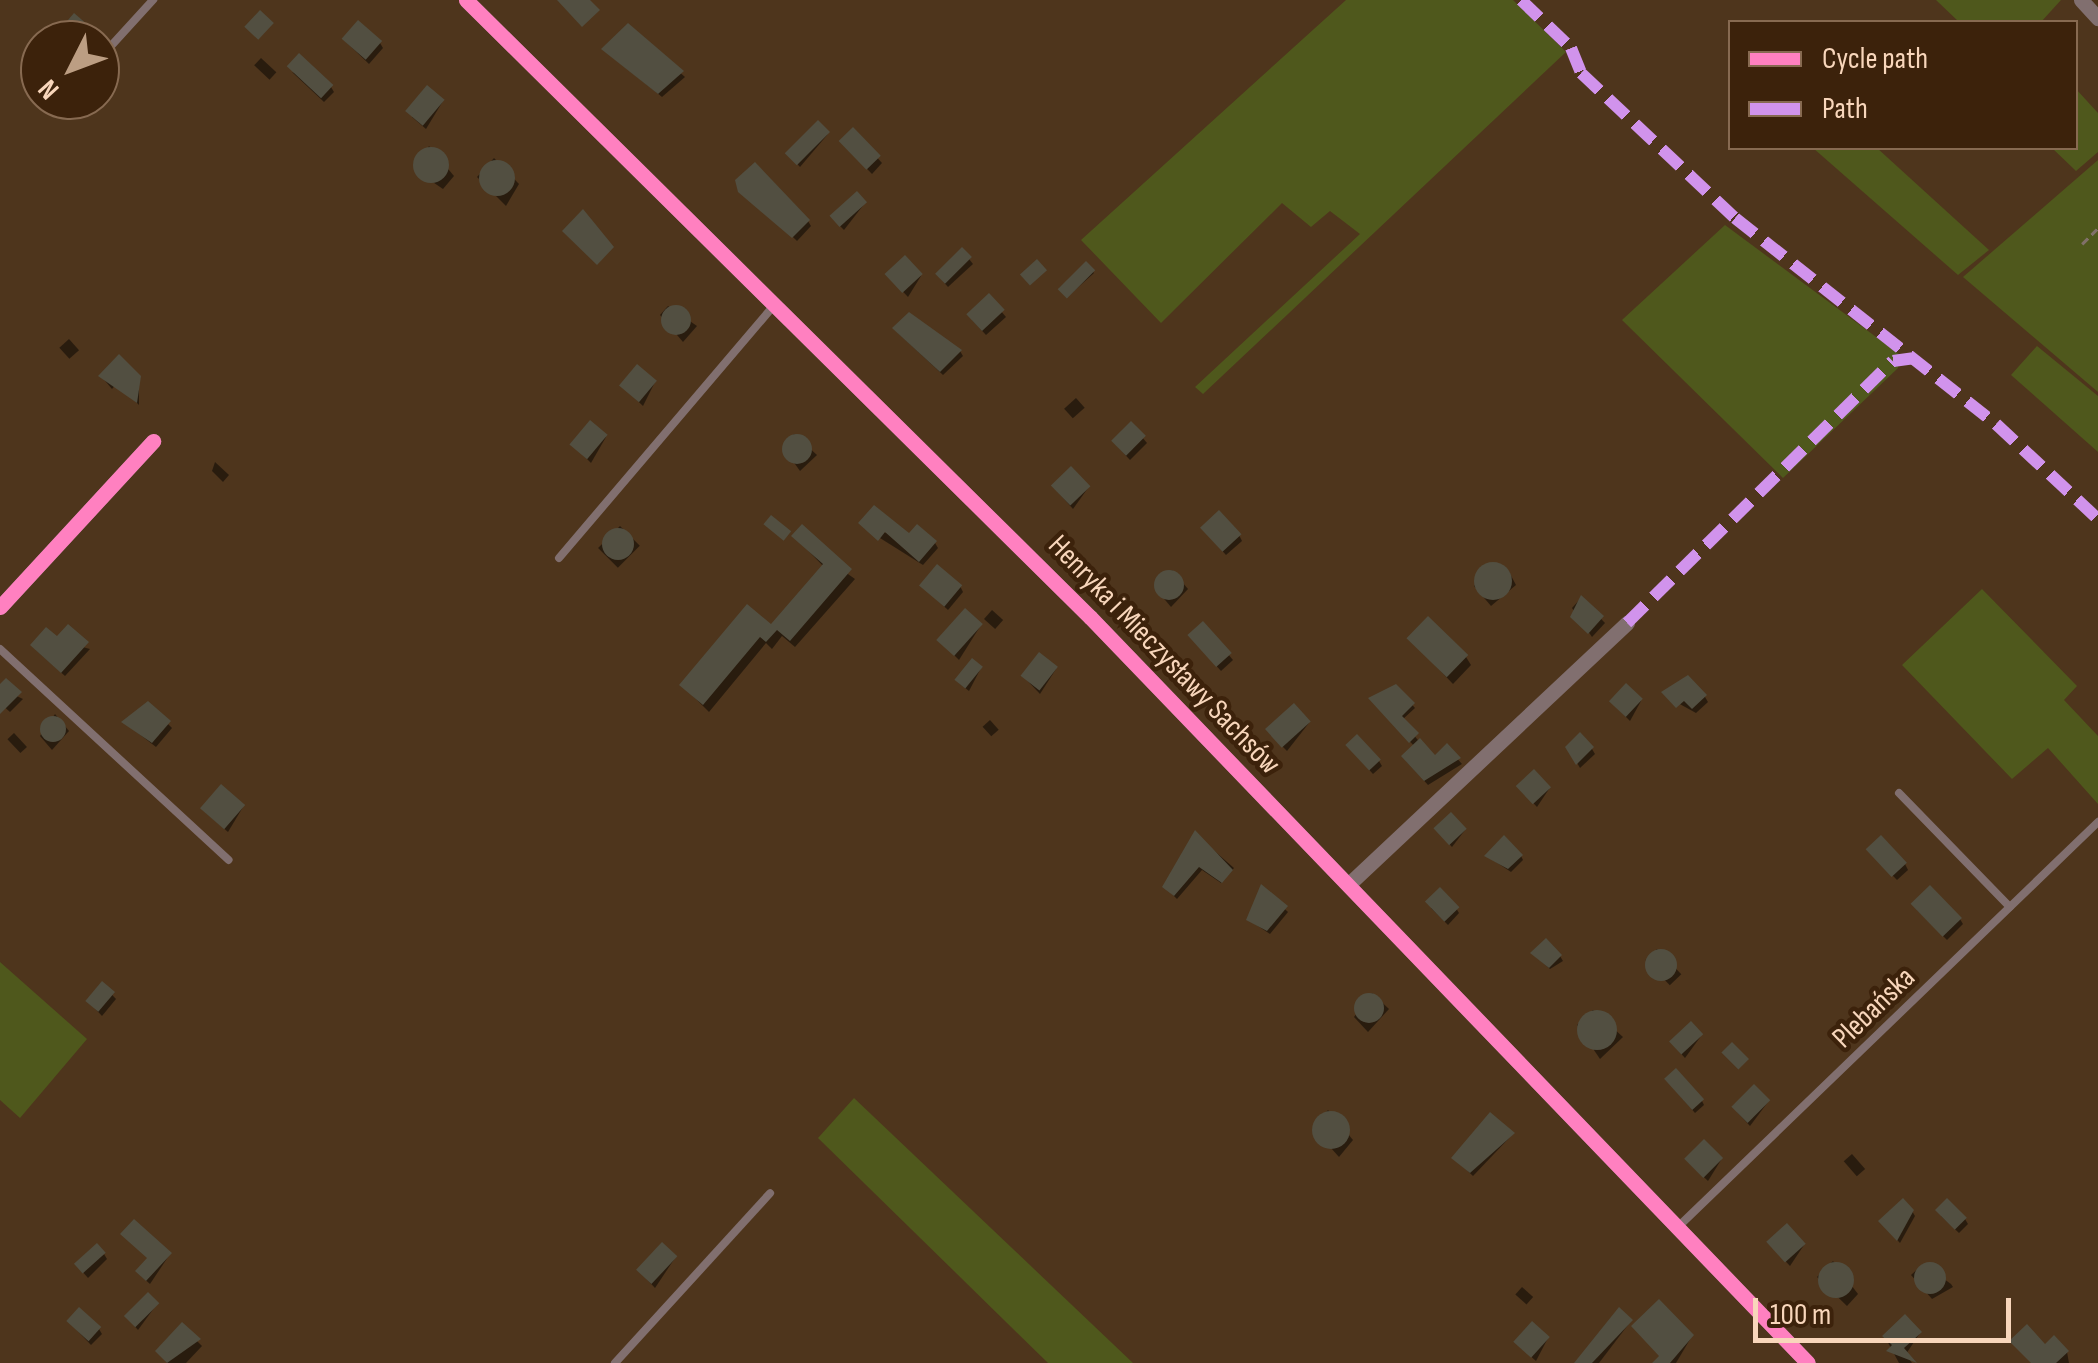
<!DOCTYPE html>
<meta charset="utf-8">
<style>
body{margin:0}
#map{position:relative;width:2098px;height:1363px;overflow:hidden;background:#4e351c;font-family:"Sofia Sans Condensed",sans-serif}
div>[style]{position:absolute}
.green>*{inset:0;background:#4f581c}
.shadow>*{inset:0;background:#0007;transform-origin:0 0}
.building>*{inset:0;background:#524f41;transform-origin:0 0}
.round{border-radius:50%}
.path>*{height:2.5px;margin-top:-1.25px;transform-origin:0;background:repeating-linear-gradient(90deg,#817069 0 8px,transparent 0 13px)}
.service>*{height:8px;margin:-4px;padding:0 4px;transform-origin:4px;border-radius:4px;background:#816f6f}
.minor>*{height:15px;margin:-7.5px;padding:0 7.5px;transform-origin:7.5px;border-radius:7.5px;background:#816f6f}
.quiet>*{height:12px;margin-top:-6px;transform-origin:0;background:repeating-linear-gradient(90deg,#d193ec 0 25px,transparent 0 37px)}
.cycleway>*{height:15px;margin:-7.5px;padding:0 7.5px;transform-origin:7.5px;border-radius:7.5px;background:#ff80c0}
span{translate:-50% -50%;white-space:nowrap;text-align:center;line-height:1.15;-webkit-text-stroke:9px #3c220b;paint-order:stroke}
.street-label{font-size:30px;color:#f8d6bb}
.legend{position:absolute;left:1728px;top:20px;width:350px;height:130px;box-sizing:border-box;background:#3c220b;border:2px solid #876a51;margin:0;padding:12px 18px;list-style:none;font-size:30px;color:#f8d6bb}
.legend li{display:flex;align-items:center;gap:20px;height:50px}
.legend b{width:50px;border:2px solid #876a51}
.north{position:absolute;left:20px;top:20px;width:100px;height:100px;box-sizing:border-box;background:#3c220b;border:2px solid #876a51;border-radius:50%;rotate:228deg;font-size:28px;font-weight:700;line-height:40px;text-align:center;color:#f8d6bb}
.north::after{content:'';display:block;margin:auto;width:35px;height:45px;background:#bc9e83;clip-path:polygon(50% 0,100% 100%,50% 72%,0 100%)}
.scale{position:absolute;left:1753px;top:1298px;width:258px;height:45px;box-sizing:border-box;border:5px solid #f8d6bb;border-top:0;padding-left:12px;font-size:30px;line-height:35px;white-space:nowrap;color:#f8d6bb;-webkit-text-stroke:8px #3c220b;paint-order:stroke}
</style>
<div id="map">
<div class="green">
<i style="clip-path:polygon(1346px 0,1513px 0,1566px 52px,1203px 394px,1195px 387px,1360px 234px,1330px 211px,1311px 227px,1282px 203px,1161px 323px,1081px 240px)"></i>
<i style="clip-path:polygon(1936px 0,2061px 0,2041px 22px,1959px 22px)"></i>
<i style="clip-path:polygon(2076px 89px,2098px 113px,2098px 152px,2076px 171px,2052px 148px,2076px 148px)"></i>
<i style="clip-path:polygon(1813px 148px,1877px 148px,1989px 250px,1958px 275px)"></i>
<i style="clip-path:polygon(2098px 160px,2098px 392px,1963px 277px)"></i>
<i style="clip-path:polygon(1725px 225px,1899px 354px,1898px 368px,1783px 478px,1622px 320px)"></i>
<i style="clip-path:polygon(2037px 346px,2098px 396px,2098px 452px,2011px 375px)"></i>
<i style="clip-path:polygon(1982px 589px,2077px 686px,2064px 700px,2098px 736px,2098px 804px,2048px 748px,2012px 779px,1902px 665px)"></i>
<i style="clip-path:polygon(0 962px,87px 1039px,20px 1118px,0 1100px)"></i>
<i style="clip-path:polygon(854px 1098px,1133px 1363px,1048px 1363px,818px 1138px)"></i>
</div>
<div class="shadow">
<i style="clip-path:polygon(74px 17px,94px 33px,94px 40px,58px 40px)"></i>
<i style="clip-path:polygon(628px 27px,685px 77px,662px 97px,604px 50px)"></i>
<i style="clip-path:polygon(344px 40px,380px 43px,383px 48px,369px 64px)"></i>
<i style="left:261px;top:58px;width:21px;height:10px;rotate:43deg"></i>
<i style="clip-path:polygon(292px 72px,331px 87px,334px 92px,324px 102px)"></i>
<i style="clip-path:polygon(443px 101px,426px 129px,412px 117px)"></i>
<i style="clip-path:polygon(853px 131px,882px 163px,872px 174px,845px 146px)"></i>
<i style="clip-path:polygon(828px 134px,800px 167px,791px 157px)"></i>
<i style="clip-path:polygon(429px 146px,454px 176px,443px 189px,415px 170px)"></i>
<i style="clip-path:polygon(494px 158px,519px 184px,506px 206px,477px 177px)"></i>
<i style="clip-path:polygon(741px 186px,808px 221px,811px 226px,797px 241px)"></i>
<i style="clip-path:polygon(865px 203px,844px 230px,836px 222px)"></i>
<i style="clip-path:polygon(962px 250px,973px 264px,948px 287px,940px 278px)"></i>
<i style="left:1086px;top:264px;width:12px;height:36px;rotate:48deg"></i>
<i style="clip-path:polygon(921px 276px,908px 297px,892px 280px)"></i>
<i style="clip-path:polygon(989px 297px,1006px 317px,986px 335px,972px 320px)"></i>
<i style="clip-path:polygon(668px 306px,697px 326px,683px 342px,660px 315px)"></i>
<i style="clip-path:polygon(898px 333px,960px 351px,963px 356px,943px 375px)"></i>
<i style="left:69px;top:339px;width:15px;height:13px;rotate:48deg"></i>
<i style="clip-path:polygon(101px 376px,139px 377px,139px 405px,117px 383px,112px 389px)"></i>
<i style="clip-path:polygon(655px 382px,643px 406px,622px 386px)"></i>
<i style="left:1076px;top:398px;width:13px;height:16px;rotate:48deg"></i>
<i style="clip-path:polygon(1131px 424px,1147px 443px,1130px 460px,1117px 446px)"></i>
<i style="clip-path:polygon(794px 434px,817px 455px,800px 471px,783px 447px)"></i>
<i style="clip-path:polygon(606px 437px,591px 463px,572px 444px)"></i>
<i style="clip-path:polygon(215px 462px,229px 475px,223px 482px,212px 471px)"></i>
<i style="clip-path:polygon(1088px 488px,1073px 509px,1057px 491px)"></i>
<i style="left:620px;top:526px;width:28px;height:31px;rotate:45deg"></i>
<i style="clip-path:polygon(864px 528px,935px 543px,938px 548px,923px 565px)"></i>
<i style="clip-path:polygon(1206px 533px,1239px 535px,1242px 541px,1226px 555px)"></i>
<i style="clip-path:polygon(794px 536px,855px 579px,795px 647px,782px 636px,772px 649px,766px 643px,709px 712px,682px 685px,771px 627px,824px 567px)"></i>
<i style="clip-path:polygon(1490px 565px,1508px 570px,1516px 585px,1491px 606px,1474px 586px)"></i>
<i style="clip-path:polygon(1172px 570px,1188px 589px,1171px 607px,1155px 588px)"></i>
<i style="clip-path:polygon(922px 586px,960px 586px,963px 592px,948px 610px)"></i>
<i style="clip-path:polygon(1581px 598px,1605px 623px,1592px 637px,1572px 608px)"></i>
<i style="left:992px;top:610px;width:15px;height:12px;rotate:42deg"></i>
<i style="clip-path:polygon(1203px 624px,1233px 660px,1221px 671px,1193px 640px)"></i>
<i style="clip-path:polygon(981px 625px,959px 660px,941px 642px)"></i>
<i style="clip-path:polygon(1409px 638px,1466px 657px,1471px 665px,1453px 684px)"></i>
<i style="clip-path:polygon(57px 640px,90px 649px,65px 676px,36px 650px)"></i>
<i style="clip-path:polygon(981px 668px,969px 691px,960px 684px,957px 679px)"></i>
<i style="clip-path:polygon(1056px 669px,1040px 694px,1022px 675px)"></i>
<i style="clip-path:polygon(1396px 687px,1415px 708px,1402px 720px,1417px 739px,1435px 758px,1447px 747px,1462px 764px,1428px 785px,1406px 761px,1415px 747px,1373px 701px)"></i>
<i style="clip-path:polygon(0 688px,23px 699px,10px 712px,0 703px)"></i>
<i style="clip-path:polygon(1667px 697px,1705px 697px,1708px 702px,1696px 713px)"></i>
<i style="clip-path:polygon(1641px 701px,1630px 721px,1615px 706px)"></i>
<i style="clip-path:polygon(148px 704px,172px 728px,156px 747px,125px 723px)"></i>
<i style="clip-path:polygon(55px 714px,69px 731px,52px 750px,40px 736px)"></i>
<i style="left:990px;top:720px;width:13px;height:10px;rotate:48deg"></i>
<i style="clip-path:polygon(1309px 723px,1287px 751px,1271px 735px)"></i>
<i style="left:14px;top:733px;width:19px;height:9px;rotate:47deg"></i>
<i style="clip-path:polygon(1568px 747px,1592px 749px,1595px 754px,1580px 768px)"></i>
<i style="clip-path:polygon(1352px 751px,1379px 761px,1382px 766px,1373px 774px)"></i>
<i style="clip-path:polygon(1549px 789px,1537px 807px,1522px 791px)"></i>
<i style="clip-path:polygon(243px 807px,228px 832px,206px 813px)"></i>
<i style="clip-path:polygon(1465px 830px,1452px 847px,1438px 832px)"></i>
<i style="clip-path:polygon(1195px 834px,1234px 868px,1221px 883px,1202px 870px,1177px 899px,1165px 887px)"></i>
<i style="clip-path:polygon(1872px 854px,1905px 864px,1908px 870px,1897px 880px)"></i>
<i style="clip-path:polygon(1487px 856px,1521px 856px,1523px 860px,1511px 872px)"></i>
<i style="clip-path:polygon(1261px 887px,1288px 912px,1270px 934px,1249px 920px)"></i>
<i style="clip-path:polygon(1431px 908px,1456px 908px,1459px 913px,1448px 925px)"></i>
<i style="clip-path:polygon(1917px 910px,1960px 919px,1963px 924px,1947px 940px)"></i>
<i style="left:1657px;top:949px;width:35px;height:16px;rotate:46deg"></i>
<i style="clip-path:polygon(1533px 954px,1560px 956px,1563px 961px,1550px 969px)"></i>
<i style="clip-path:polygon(103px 985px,116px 999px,102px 1016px,88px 1001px)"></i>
<i style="clip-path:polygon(1372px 993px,1389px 1009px,1368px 1032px,1354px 1017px)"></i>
<i style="clip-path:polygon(1593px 1010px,1623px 1037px,1600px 1059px,1577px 1025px)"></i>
<i style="clip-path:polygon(1701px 1036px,1685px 1058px,1675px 1047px)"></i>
<i style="clip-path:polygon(1674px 1089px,1702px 1101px,1704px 1105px,1695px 1113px)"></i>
<i style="clip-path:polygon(1768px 1102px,1750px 1126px,1737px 1112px)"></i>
<i style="clip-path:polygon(1328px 1110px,1353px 1140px,1339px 1157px,1313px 1128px)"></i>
<i style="clip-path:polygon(1513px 1134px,1473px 1176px,1454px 1158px)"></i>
<i style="left:1852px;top:1154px;width:20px;height:11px;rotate:49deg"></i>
<i style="clip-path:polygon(1721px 1160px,1708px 1181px,1690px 1164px)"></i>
<i style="clip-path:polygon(1912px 1211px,1915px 1216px,1900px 1243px,1884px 1226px)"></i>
<i style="clip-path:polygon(1941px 1216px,1965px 1219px,1968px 1224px,1959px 1233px)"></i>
<i style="clip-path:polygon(1804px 1245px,1790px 1266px,1773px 1248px)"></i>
<i style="clip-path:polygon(104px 1254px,107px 1259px,88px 1278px,81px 1270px)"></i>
<i style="clip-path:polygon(170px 1254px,150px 1284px,141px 1276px,149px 1259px)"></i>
<i style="clip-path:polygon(675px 1258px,655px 1288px,639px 1271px)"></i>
<i style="clip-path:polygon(1833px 1261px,1858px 1294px,1847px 1306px,1817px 1277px)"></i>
<i style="clip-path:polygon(1923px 1264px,1951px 1284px,1953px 1287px,1932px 1299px,1911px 1275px)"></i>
<i style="left:1522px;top:1287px;width:15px;height:10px;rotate:42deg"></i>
<i style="clip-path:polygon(157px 1304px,138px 1330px,130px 1321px)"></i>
<i style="clip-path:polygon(1631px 1321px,1599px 1363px,1584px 1363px)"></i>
<i style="clip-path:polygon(69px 1322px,99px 1329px,102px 1334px,91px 1345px)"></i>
<i style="clip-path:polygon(182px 1326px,202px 1346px,186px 1363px,167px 1363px,158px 1352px)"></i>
<i style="clip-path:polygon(1920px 1333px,1906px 1354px,1912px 1363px,1899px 1363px,1885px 1337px)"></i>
<i style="clip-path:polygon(1692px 1336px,1676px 1363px,1665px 1363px)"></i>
<i style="clip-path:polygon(1548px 1338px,1536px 1361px,1520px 1347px)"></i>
<i style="clip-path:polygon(2045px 1347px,2067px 1352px,2069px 1363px,2031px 1363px)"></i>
</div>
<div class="building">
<i style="clip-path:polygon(557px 0,590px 0,600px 10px,582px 27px)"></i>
<i style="left:260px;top:10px;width:19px;height:23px;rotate:43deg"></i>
<i style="clip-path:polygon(74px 13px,96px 32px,51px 40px)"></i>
<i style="left:358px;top:20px;width:32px;height:25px;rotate:41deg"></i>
<i style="clip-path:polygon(628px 23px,684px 71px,658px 94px,601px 49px)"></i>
<i style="left:299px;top:53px;width:47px;height:18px;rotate:43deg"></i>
<i style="left:427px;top:85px;width:23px;height:34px;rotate:40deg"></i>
<i style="left:818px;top:120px;width:17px;height:47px;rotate:45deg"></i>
<i style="left:853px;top:127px;width:40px;height:20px;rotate:46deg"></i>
<i class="round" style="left:413px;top:147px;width:36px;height:36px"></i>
<i class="round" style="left:479px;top:160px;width:36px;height:36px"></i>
<i style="clip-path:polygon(755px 162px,810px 220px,792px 238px,738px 192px,735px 180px)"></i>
<i style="left:857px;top:191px;width:15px;height:37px;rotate:48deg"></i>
<i style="clip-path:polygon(583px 209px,614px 247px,597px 265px,562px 231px)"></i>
<i style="left:962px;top:247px;width:14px;height:38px;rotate:45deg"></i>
<i style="left:905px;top:255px;width:26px;height:28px;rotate:47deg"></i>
<i style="left:1037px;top:259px;width:15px;height:23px;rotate:48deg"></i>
<i style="left:1086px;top:261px;width:13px;height:40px;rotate:45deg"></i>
<i style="left:989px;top:293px;width:23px;height:31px;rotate:47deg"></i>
<i class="round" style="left:661px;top:305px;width:30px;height:30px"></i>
<i style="clip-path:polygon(909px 312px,962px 350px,940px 372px,892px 328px)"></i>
<i style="clip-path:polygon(119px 354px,141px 376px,137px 403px,98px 376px)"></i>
<i style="left:637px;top:364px;width:26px;height:28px;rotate:40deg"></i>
<i style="left:590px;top:420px;width:23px;height:32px;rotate:40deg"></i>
<i style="left:1131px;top:421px;width:21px;height:28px;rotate:45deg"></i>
<i class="round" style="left:782px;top:434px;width:30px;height:30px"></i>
<i style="left:1071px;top:466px;width:28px;height:28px;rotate:46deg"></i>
<i style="clip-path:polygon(874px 505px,909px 533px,917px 524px,937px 541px,919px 562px,885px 532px,878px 541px,858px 523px)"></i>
<i style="left:1219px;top:510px;width:33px;height:26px;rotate:47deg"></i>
<i style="left:771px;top:515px;width:26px;height:12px;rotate:39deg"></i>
<i style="clip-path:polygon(802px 524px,852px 569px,790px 641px,777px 630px,766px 642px,760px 637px,703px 705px,679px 685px,747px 604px,771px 624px,823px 564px,791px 536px)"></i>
<i class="round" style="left:602px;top:528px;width:32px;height:32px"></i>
<i class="round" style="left:1474px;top:562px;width:38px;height:38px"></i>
<i style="left:937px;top:564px;width:33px;height:28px;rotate:40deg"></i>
<i class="round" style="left:1154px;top:570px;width:30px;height:30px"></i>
<i style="clip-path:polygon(1581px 595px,1604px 616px,1588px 634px,1570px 617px)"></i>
<i style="left:965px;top:608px;width:24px;height:43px;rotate:42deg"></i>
<i style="left:1428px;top:616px;width:56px;height:31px;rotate:44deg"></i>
<i style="left:1203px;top:621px;width:43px;height:21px;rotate:48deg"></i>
<i style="clip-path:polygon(68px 624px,89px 642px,61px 673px,30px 645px,46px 627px,57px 636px)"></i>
<i style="left:1039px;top:652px;width:24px;height:30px;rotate:38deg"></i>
<i style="left:972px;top:658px;width:14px;height:28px;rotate:39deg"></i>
<i style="clip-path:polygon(1688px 675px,1707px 695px,1692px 709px,1684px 701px,1676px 708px,1661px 692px)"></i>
<i style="clip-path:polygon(6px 678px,22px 692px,0 714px,0 684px)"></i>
<i style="left:1626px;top:683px;width:23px;height:25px;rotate:43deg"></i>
<i style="clip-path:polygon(1396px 684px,1415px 703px,1402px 716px,1419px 733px,1409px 743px,1368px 698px)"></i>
<i style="clip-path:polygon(148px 701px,171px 721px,152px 743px,121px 722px)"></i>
<i style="left:1294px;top:703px;width:25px;height:39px;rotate:48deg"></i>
<i class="round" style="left:40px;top:716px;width:26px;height:26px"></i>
<i style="clip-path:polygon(1580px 732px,1594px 747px,1576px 765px,1565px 747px)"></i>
<i style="left:1357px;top:734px;width:35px;height:16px;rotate:47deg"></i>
<i style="clip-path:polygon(1420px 738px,1435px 755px,1447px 743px,1461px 758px,1424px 781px,1401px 756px)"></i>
<i style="left:1534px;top:769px;width:25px;height:25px;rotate:47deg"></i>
<i style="left:221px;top:784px;width:32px;height:32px;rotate:41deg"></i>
<i style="left:1451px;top:812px;width:23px;height:24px;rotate:47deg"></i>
<i style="clip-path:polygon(1195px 830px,1233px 870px,1222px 883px,1199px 867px,1174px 896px,1162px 887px)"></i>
<i style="clip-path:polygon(1504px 835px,1523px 855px,1508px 869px,1484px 856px)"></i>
<i style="left:1881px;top:835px;width:38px;height:21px;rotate:47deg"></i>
<i style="clip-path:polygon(1261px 884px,1288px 906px,1267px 931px,1246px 920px)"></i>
<i style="left:1930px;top:885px;width:46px;height:27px;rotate:46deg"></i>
<i style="left:1440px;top:887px;width:28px;height:21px;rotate:46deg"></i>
<i style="clip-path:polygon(1546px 938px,1562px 955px,1549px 968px,1530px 953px)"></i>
<i class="round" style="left:1645px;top:949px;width:32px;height:32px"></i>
<i style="left:102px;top:981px;width:17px;height:26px;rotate:40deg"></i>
<i class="round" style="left:1354px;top:993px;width:30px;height:30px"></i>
<i class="round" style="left:1577px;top:1010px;width:40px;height:40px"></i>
<i style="left:1691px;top:1021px;width:18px;height:30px;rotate:47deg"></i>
<i style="left:1732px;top:1042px;width:24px;height:15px;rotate:45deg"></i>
<i style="left:1676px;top:1068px;width:42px;height:16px;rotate:48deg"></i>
<i style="left:1754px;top:1084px;width:23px;height:32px;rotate:45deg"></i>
<i class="round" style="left:1312px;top:1111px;width:38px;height:38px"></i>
<i style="clip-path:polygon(1490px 1112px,1515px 1133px,1470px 1173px,1451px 1158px)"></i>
<i style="left:1704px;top:1139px;width:27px;height:28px;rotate:45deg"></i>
<i style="clip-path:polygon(1903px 1198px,1914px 1210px,1897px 1241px,1878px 1221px)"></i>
<i style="left:1947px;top:1198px;width:28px;height:17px;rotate:45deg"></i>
<i style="clip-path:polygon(134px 1219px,172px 1253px,146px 1281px,135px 1271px,147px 1258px,120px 1234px)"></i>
<i style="left:1787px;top:1223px;width:28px;height:28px;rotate:48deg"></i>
<i style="left:662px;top:1242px;width:21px;height:38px;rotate:43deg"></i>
<i style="left:97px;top:1243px;width:13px;height:31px;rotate:48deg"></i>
<i class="round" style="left:1914px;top:1262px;width:32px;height:32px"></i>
<i class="round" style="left:1818px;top:1262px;width:36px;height:36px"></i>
<i style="left:148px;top:1292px;width:16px;height:34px;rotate:45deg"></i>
<i style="clip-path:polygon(1659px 1299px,1694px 1335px,1670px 1363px,1652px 1363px,1659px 1356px,1631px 1326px)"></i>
<i style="left:79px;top:1307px;width:30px;height:19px;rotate:42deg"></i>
<i style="clip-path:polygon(1619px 1307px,1633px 1320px,1592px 1363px,1574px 1363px)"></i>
<i style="clip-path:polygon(1905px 1314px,1922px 1332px,1904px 1348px,1917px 1363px,1886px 1351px,1892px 1345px,1882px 1336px)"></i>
<i style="left:1532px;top:1321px;width:24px;height:28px;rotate:42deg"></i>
<i style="clip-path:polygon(182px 1322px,201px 1339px,167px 1363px,155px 1351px)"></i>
<i style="clip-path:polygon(2027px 1324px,2045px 1344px,2054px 1335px,2069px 1351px,2056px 1363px,2031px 1363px,2009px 1341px)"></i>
</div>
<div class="path">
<i style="left:2082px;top:244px;width:23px;rotate:-45deg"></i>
</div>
<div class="service">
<i style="left:100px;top:58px;width:79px;rotate:-47.6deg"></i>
<i style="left:559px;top:558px;width:333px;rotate:-49.6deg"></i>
<i style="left:0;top:649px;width:311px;rotate:42.7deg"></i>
<i style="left:1899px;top:793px;width:159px;rotate:45.8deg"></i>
<i style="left:1680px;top:1225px;width:581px;rotate:-43.95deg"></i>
<i style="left:615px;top:1363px;width:230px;rotate:-47.6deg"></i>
</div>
<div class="minor">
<i style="left:466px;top:0;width:878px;rotate:44.68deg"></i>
<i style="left:1090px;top:617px;width:1035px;rotate:46.1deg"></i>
<i style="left:2081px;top:0;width:25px;rotate:47deg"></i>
<i style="left:0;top:607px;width:226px;rotate:-47.3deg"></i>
<i style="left:1350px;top:883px;width:380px;rotate:-43.2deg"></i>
</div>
<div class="quiet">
<i style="left:1521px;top:0;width:69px;rotate:43.8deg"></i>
<i style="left:1571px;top:48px;width:27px;rotate:68deg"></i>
<i style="left:1581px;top:73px;width:212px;rotate:43.3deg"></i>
<i style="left:1735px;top:218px;width:333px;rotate:38.3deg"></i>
<i style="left:1996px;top:424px;width:139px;rotate:43deg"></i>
<i style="left:1627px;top:623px;width:373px;rotate:-44.6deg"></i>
<i style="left:1893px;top:361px;width:22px;rotate:-8deg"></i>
</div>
<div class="cycleway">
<i style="left:466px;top:0;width:878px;rotate:44.68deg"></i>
<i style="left:1090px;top:617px;width:1035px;rotate:46.1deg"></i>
<i style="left:0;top:607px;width:226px;rotate:-47.3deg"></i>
</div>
<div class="street-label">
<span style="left:1164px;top:655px;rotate:46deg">Henryka i Mieczysławy Sachsów</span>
<span style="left:1874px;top:1008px;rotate:-44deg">Plebańska</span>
</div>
<ul class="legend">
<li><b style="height:12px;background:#ff80c0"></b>Cycle path</li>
<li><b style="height:12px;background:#d193ec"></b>Path</li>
</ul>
<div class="north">N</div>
<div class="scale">100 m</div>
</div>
